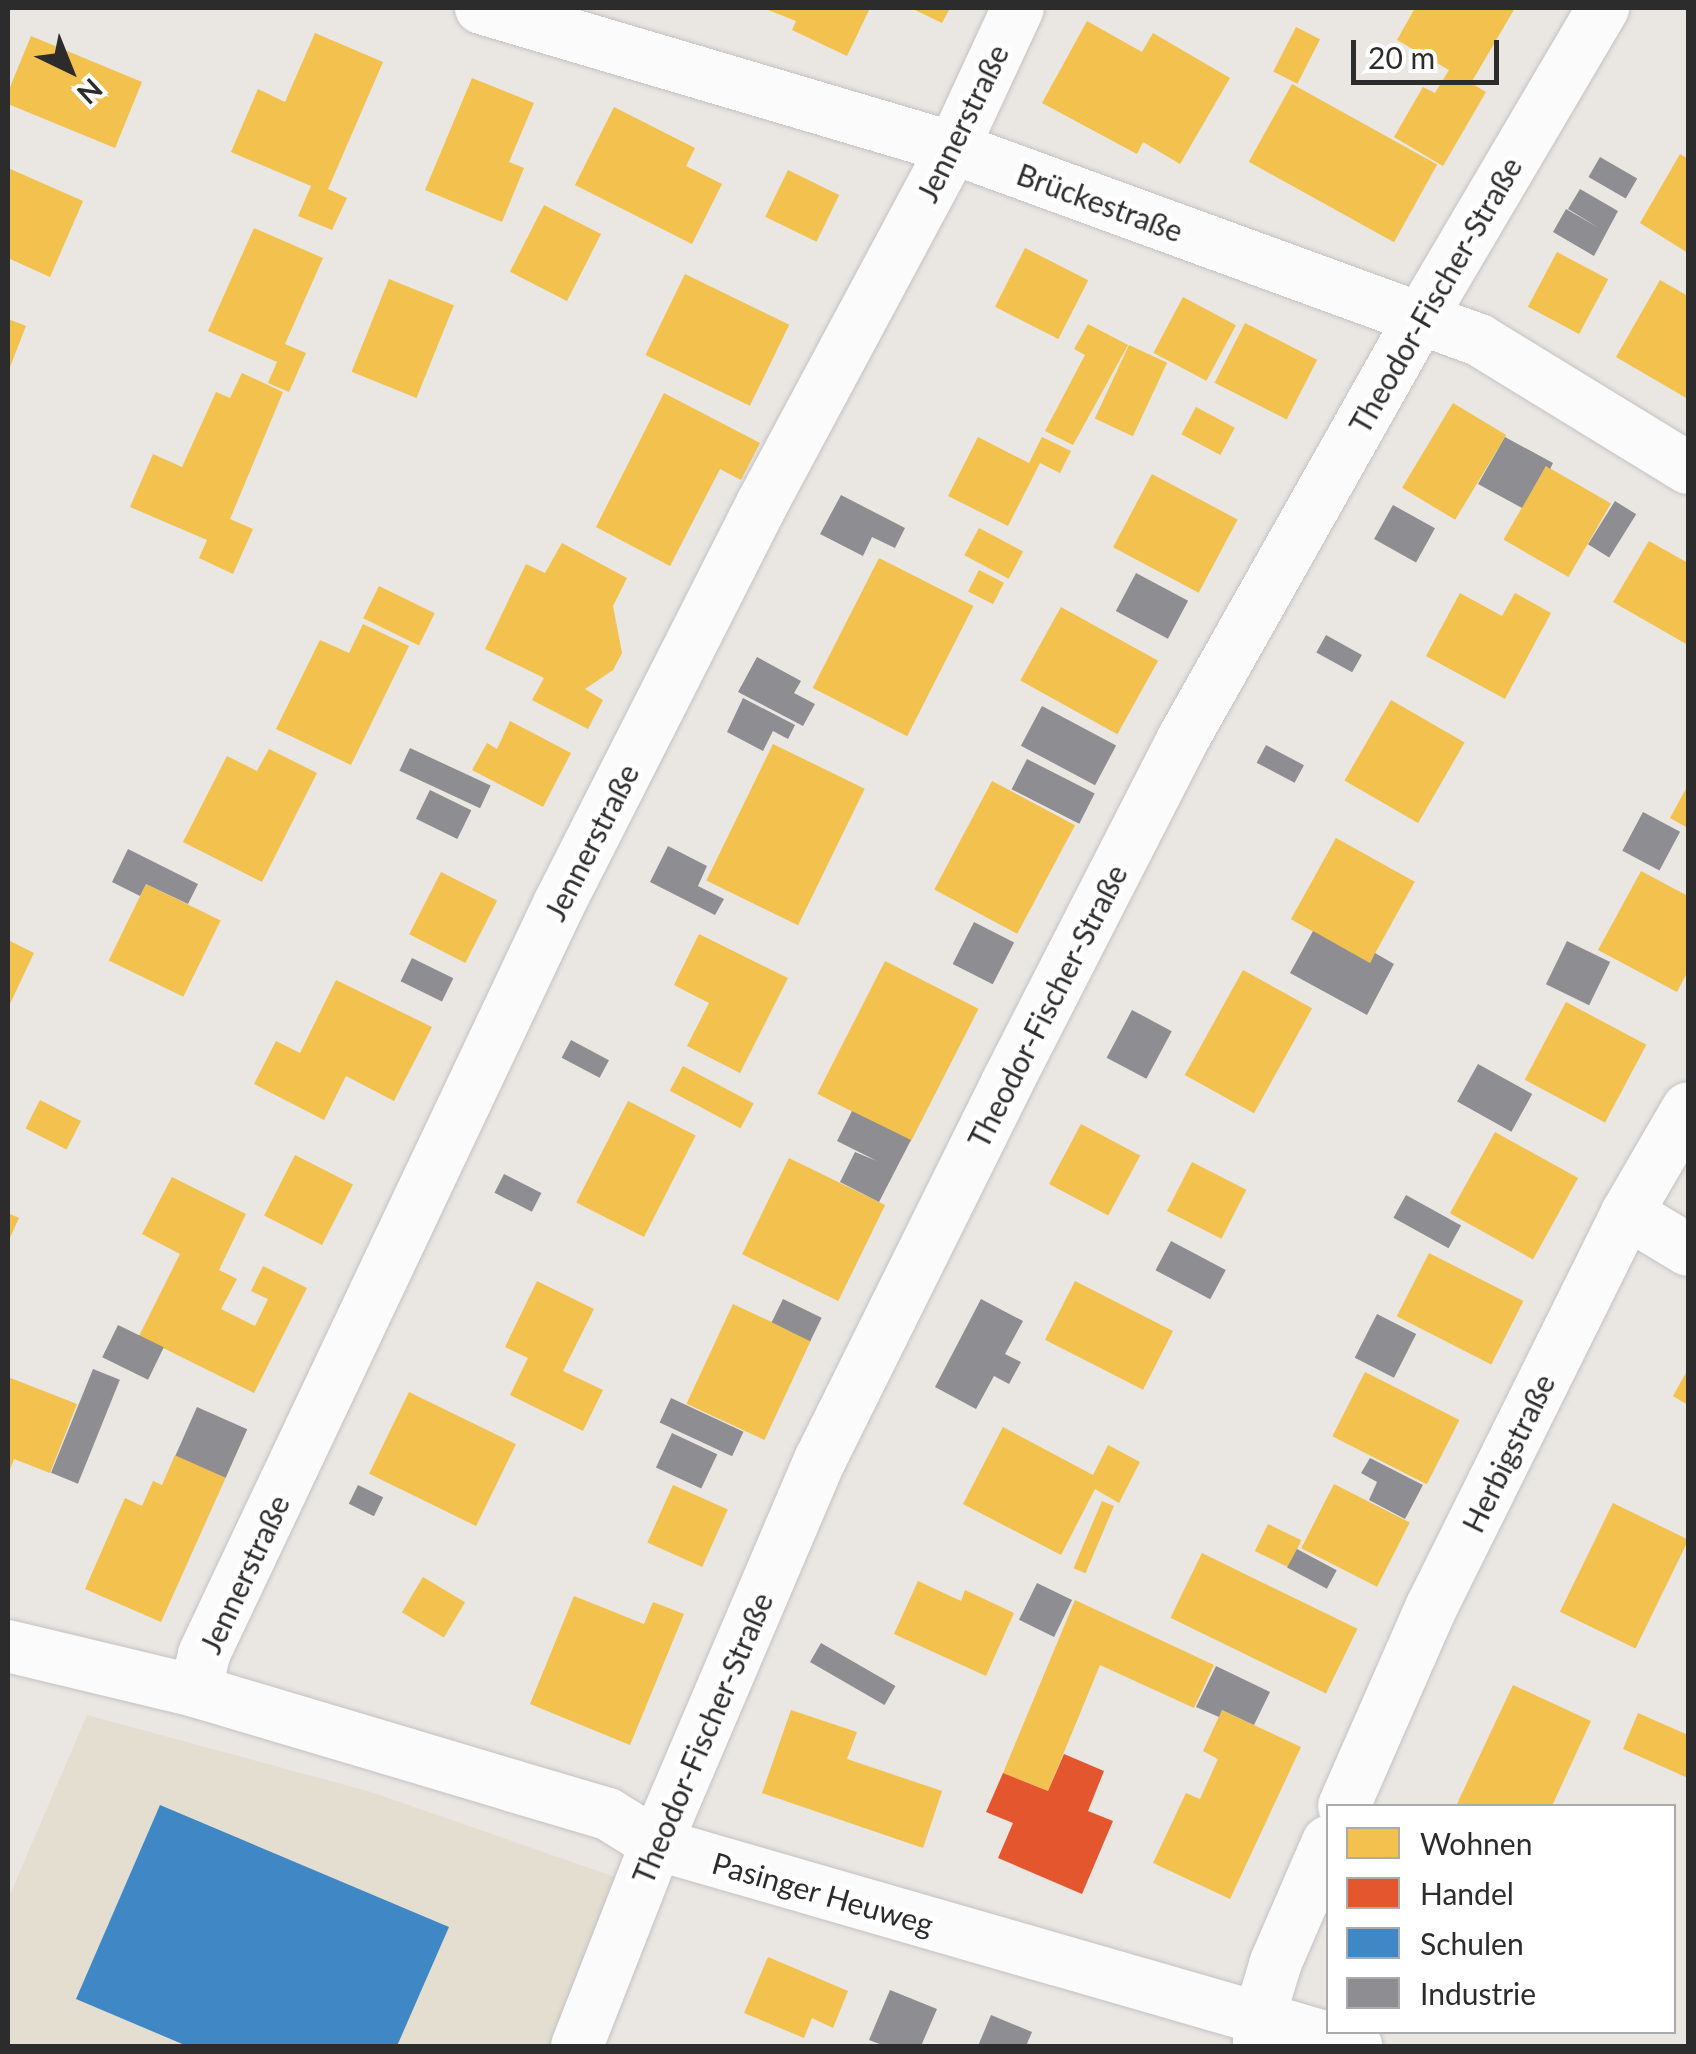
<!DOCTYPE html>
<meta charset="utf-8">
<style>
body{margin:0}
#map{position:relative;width:1696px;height:2054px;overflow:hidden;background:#eae6e2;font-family:Lato,sans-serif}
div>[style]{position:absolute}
.education>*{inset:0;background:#e4ded1}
.homes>*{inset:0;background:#f2c14e;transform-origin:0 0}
.shops>*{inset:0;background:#e4572e}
.schools>*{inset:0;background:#3f88c5}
.industry>*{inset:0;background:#8d8d92;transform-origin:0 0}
.roads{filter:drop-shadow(0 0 2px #c3c2c3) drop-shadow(0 0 2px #c3c2c3)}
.street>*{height:52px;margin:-26px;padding:0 26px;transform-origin:26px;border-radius:26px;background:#fcfbfb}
span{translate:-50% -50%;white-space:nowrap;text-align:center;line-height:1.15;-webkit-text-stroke:10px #fff;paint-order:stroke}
.street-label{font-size:30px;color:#2c2c2c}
.frame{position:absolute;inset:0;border:10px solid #2c2c2c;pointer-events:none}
.legend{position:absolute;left:1326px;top:1804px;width:350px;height:230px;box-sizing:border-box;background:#fff;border:2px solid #ababab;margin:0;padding:12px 18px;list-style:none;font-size:30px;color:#2c2c2c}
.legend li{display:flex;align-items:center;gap:20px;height:50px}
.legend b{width:50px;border:2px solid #ababab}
.north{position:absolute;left:20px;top:20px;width:100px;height:100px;-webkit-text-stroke:8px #fff;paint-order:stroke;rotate:137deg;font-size:28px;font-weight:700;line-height:40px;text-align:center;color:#2c2c2c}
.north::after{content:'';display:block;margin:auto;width:35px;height:45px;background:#2c2c2c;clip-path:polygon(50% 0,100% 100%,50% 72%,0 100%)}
.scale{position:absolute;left:1351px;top:40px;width:148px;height:45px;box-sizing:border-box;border:5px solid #2c2c2c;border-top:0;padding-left:12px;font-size:30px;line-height:35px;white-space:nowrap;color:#2c2c2c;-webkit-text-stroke:8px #fff;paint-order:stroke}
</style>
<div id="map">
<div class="education">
<i style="clip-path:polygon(87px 1715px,371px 1792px,621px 1879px,550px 2046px,8px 2046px,8px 1899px)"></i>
</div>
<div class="homes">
<i style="clip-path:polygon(763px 8px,870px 8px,847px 56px,792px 30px,796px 21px)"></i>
<i style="clip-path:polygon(911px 8px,950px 8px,942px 23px)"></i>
<i style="clip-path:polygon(1415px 8px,1515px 8px,1471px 83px,1486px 92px,1443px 166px,1394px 137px,1423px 87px,1435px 93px,1449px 70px,1397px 40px)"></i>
<i style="clip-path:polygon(1087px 21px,1142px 52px,1153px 33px,1230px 78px,1180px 164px,1143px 142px,1137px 154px,1042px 103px)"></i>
<i style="left:1296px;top:27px;width:27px;height:50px;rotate:27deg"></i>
<i style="clip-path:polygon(315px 33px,383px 62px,328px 189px,347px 198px,332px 230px,298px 216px,311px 186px,231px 152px,258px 89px,285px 102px)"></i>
<i style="clip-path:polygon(31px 36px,142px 82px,115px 148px,8px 104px,8px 92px)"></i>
<i style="clip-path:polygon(472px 78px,534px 103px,509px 162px,524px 168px,502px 222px,425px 190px)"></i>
<i style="left:1292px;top:84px;width:166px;height:89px;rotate:29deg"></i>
<i style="clip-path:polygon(614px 107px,695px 148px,686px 166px,722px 184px,692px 244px,575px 185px)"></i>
<i style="clip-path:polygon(1680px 154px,1688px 159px,1688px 253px,1640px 223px)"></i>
<i style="clip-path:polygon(8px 168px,83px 201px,50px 277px,8px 258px)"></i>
<i style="left:788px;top:170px;width:57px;height:52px;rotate:26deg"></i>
<i style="left:544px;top:205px;width:64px;height:75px;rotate:27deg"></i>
<i style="clip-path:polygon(254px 228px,323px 258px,285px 344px,306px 353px,289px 392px,268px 383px,277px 362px,208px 331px)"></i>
<i style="left:1025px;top:248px;width:71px;height:66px;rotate:27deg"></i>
<i style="left:1557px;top:252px;width:58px;height:62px;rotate:28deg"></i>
<i style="left:685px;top:274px;width:116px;height:90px;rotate:26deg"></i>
<i style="left:389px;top:279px;width:70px;height:100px;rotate:22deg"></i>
<i style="clip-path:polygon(1660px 280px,1688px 296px,1688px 399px,1616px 357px)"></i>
<i style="left:1183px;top:297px;width:60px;height:63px;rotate:28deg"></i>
<i style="clip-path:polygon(8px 319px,26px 326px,8px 372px)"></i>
<i style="left:1245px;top:323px;width:81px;height:67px;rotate:27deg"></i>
<i style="clip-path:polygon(1088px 324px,1128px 345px,1073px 445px,1045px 431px,1085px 355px,1074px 349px)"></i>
<i style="left:1129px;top:345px;width:42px;height:81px;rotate:25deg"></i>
<i style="clip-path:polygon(242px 373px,283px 392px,230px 519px,253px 529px,233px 574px,199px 558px,207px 540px,130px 507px,153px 454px,182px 467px,216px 392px,230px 398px)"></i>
<i style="clip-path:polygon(664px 393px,760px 443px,741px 480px,720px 469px,670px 566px,596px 527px)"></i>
<i style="left:1453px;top:403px;width:62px;height:99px;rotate:31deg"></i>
<i style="left:1196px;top:407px;width:44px;height:31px;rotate:28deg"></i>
<i style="clip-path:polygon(978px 437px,1029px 463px,1042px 437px,1071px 451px,1060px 473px,1040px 463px,1008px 526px,948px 496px)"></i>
<i style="left:1546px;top:466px;width:75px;height:85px;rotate:30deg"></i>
<i style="left:1152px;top:474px;width:97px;height:83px;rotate:28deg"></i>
<i style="left:979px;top:528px;width:50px;height:31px;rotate:28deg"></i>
<i style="clip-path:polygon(1649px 541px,1688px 563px,1688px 645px,1613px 602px)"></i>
<i style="clip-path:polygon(562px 543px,627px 578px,613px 606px,622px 653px,613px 670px,585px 689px,603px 700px,588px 729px,532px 700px,544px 678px,485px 649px,526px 564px,545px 573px)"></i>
<i style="left:879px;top:558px;width:106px;height:146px;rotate:27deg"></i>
<i style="left:979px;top:570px;width:28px;height:24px;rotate:27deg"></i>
<i style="left:379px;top:586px;width:62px;height:36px;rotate:26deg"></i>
<i style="clip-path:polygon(1460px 593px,1502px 616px,1515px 593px,1551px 613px,1505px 699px,1426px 656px)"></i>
<i style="left:1061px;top:607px;width:111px;height:84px;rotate:29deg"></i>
<i style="clip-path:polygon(363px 624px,409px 646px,351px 765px,276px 729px,320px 640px,349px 653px)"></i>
<i style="left:1391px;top:700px;width:85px;height:93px;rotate:30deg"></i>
<i style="clip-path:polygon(510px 721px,571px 753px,543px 807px,472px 770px,487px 743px,497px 749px)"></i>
<i style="left:773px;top:744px;width:102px;height:152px;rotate:26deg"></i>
<i style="clip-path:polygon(269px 749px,317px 773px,262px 882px,183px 842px,227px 756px,257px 771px)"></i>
<i style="left:992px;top:781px;width:94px;height:123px;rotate:28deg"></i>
<i style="clip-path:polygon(1688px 785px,1688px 828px,1670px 818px)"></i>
<i style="left:1336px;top:838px;width:90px;height:93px;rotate:29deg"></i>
<i style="clip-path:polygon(1641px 871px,1688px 896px,1688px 971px,1677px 992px,1598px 950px)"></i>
<i style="left:441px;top:872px;width:63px;height:70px;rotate:27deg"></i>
<i style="left:146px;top:884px;width:83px;height:85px;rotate:26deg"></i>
<i style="clip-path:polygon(699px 934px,788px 978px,740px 1073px,687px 1046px,709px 1003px,674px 985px)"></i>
<i style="clip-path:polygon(8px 940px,34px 953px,8px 1008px)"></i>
<i style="left:885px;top:961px;width:105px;height:149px;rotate:27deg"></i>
<i style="left:1243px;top:970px;width:79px;height:120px;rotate:29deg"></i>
<i style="clip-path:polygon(336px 980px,432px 1027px,394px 1101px,346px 1076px,324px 1120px,254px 1084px,276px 1041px,300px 1053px)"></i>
<i style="left:1566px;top:1002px;width:91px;height:88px;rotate:28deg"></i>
<i style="left:683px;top:1066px;width:80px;height:28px;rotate:28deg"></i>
<i style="left:40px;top:1100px;width:46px;height:32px;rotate:27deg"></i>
<i style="left:628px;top:1101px;width:76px;height:114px;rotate:27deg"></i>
<i style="left:1081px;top:1124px;width:67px;height:68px;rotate:28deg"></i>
<i style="left:1495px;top:1132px;width:95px;height:93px;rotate:29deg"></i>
<i style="left:295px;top:1155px;width:65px;height:68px;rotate:27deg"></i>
<i style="left:789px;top:1158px;width:107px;height:107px;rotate:26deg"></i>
<i style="left:1192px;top:1162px;width:61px;height:55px;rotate:27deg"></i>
<i style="clip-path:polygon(172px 1177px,246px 1214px,219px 1270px,237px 1279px,221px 1309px,255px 1326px,268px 1299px,251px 1291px,263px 1266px,307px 1288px,254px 1393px,139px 1336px,180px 1254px,142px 1234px)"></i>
<i style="clip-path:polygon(8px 1213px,19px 1218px,8px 1242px)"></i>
<i style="left:1429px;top:1253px;width:106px;height:71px;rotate:27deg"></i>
<i style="clip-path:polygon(537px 1281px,594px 1309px,563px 1371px,603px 1390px,583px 1431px,510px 1395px,528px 1358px,505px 1347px)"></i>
<i style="left:1075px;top:1281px;width:110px;height:66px;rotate:27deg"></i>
<i style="left:733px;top:1304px;width:86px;height:110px;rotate:25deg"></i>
<i style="clip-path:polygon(1688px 1369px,1688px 1405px,1673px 1396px)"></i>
<i style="left:1365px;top:1372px;width:106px;height:72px;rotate:27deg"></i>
<i style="clip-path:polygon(8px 1377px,77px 1404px,50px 1473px,14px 1459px,8px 1475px)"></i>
<i style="left:409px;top:1392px;width:119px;height:91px;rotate:26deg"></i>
<i style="clip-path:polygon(1003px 1427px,1093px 1475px,1108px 1445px,1140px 1462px,1119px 1503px,1095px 1489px,1061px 1555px,963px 1504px)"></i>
<i style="clip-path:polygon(175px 1455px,226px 1477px,161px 1622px,85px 1589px,125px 1498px,142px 1506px,153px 1481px,162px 1485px)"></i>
<i style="left:1334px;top:1484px;width:85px;height:72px;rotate:27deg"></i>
<i style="left:673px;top:1485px;width:60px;height:63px;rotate:24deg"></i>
<i style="left:1102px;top:1501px;width:13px;height:73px;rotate:23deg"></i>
<i style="left:1613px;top:1503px;width:84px;height:121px;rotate:26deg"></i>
<i style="left:1268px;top:1524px;width:37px;height:30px;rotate:26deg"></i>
<i style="left:1202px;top:1553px;width:173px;height:72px;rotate:26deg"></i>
<i style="left:423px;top:1577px;width:49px;height:41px;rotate:31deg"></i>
<i style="clip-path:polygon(918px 1581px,961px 1601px,965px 1590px,1014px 1613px,986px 1676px,894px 1634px)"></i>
<i style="clip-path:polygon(574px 1596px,644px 1624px,653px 1602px,684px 1614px,630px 1745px,530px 1704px)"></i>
<i style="clip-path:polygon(1075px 1600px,1214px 1665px,1194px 1708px,1100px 1665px,1048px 1791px,1003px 1773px)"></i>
<i style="clip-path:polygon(1513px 1685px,1591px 1721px,1552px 1806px,1456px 1806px)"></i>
<i style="clip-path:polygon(791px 1710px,857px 1732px,847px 1759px,942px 1791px,923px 1848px,762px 1793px)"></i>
<i style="clip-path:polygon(1222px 1710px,1301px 1747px,1230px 1899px,1153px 1863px,1186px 1793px,1200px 1799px,1218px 1759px,1203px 1751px)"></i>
<i style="clip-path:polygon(1638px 1713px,1688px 1735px,1688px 1778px,1623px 1749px)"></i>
<i style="clip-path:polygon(768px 1957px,848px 1991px,833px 2028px,812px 2018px,804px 2038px,744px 2013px)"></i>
</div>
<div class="shops">
<i style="clip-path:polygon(1064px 1754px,1104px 1771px,1088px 1811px,1113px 1821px,1082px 1894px,998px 1858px,1013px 1823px,986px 1812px,1003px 1773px,1048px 1791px)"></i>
</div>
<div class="schools">
<i style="clip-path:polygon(160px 1805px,449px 1927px,397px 2046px,187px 2046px,76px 1999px)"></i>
</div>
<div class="industry">
<i style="left:1600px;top:157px;width:43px;height:23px;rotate:30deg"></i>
<i style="clip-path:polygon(1580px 189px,1618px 211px,1594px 256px,1553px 232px,1566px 209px,1599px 228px,1568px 209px)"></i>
<i style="clip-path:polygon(1505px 437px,1553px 463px,1550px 469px,1546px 466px,1522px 508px,1478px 484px)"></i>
<i style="clip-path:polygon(841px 495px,905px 528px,895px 548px,872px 537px,863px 556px,820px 534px)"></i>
<i style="left:1615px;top:501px;width:25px;height:51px;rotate:32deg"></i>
<i style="left:1393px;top:505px;width:48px;height:39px;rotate:29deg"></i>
<i style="left:1136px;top:573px;width:59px;height:43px;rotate:28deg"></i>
<i style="left:1326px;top:635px;width:41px;height:20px;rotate:29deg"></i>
<i style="clip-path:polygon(757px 657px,801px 681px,794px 693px,815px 704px,803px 726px,738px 692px)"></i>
<i style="clip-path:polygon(743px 698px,795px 725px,788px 739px,773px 731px,763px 751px,727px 732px)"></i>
<i style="left:1042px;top:706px;width:84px;height:45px;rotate:28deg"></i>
<i style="left:1266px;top:745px;width:43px;height:20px;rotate:28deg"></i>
<i style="left:410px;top:748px;width:89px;height:25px;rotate:25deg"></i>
<i style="left:1027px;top:759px;width:76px;height:34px;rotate:27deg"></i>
<i style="left:430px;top:790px;width:46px;height:32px;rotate:26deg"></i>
<i style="left:1643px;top:812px;width:42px;height:44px;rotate:28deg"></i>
<i style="clip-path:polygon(668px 846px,707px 866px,698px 886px,724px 899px,715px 915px,650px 882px)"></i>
<i style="clip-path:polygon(128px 849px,198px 884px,188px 904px,146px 884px,140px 896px,112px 882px)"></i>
<i style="left:974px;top:922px;width:45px;height:47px;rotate:27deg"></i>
<i style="clip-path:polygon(1313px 931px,1370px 963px,1375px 953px,1394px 964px,1367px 1015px,1290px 973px)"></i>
<i style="left:1567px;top:941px;width:48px;height:48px;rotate:26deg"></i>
<i style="left:412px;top:958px;width:46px;height:26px;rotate:26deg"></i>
<i style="left:1132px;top:1010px;width:45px;height:54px;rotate:28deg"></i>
<i style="left:571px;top:1040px;width:43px;height:20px;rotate:28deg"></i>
<i style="left:1478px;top:1064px;width:62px;height:43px;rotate:29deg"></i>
<i style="clip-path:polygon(852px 1111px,911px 1140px,879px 1202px,840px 1182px,855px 1152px,877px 1161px,837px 1141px)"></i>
<i style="left:504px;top:1174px;width:42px;height:21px;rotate:27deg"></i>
<i style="left:1406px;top:1195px;width:63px;height:26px;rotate:29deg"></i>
<i style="left:1171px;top:1241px;width:62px;height:33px;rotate:28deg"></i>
<i style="left:783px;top:1299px;width:43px;height:26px;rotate:26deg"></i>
<i style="clip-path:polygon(981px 1299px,1023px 1321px,1005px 1354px,1021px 1362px,1009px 1384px,994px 1376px,976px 1409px,935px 1387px)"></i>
<i style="left:1377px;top:1314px;width:44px;height:49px;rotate:27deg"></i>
<i style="left:118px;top:1325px;width:51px;height:36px;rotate:26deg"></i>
<i style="left:93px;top:1369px;width:29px;height:112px;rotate:22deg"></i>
<i style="left:671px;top:1398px;width:80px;height:27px;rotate:25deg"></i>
<i style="left:197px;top:1407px;width:55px;height:53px;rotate:24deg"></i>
<i style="left:672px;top:1433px;width:50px;height:38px;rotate:25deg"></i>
<i style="clip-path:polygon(1370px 1458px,1423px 1485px,1405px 1519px,1369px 1500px,1377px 1482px,1361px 1473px)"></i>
<i style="left:358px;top:1485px;width:28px;height:21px;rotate:26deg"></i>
<i style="left:1297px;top:1549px;width:45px;height:21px;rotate:28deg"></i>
<i style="left:1037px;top:1583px;width:39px;height:41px;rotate:26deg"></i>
<i style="left:821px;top:1643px;width:86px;height:22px;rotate:30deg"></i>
<i style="clip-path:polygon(1216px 1666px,1270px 1692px,1254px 1725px,1222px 1710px,1219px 1717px,1196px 1707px)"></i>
<i style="clip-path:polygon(890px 1990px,937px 2009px,921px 2046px,885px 2046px,869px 2040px)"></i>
<i style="clip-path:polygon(991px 2015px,1032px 2032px,1026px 2046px,978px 2046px)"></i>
</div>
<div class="roads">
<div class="street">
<i style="left:481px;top:8px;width:492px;rotate:16.5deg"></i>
<i style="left:953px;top:148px;width:560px;rotate:20.05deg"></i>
<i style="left:1479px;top:340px;width:245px;rotate:31.5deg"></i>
<i style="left:1627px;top:1213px;width:71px;rotate:31.2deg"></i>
<i style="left:8px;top:1646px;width:192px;rotate:13.5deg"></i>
<i style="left:195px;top:1691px;width:332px;rotate:16.6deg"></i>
<i style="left:513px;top:1786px;width:99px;rotate:16.4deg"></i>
<i style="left:608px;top:1814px;width:57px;rotate:32deg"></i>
<i style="left:656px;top:1844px;width:729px;rotate:16.1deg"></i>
<i style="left:195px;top:1691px;width:38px;rotate:-76deg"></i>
<i style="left:204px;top:1654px;width:830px;rotate:-64.67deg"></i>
<i style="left:559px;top:904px;width:451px;rotate:-63.1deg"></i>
<i style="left:763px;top:502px;width:402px;rotate:-61.8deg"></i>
<i style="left:953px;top:148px;width:154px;rotate:-65.1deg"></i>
<i style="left:1344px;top:1806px;width:219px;rotate:-66.3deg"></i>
<i style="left:1432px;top:1606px;width:439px;rotate:-63.6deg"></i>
<i style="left:1627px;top:1213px;width:121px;rotate:-59.8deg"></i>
<i style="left:577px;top:2046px;width:217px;rotate:-68.6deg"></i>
<i style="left:656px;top:1844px;width:418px;rotate:-66.9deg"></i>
<i style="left:820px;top:1460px;width:421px;rotate:-63.6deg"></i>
<i style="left:1007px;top:1083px;width:386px;rotate:-62.9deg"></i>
<i style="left:1183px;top:739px;width:482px;rotate:-60.6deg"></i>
<i style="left:1420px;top:319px;width:361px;rotate:-59.5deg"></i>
<i style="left:1259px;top:2046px;width:28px;rotate:-90deg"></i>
<i style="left:1259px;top:2018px;width:59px;rotate:-73.1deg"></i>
<i style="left:1276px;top:1962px;width:131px;rotate:-66.6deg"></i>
</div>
</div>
<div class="street-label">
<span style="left:962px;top:123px;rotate:-64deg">Jennerstraße</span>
<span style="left:1100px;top:202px;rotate:20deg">Brückestraße</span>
<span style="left:1435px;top:295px;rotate:-60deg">Theodor-Fischer-Straße</span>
<span style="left:591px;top:842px;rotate:-63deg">Jennerstraße</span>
<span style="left:1047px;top:1006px;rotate:-63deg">Theodor-Fischer-Straße</span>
<span style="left:1508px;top:1453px;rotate:-64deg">Herbigstraße</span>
<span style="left:244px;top:1574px;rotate:-65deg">Jennerstraße</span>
<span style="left:702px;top:1738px;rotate:-67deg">Theodor-Fischer-Straße</span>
<span style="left:823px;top:1893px;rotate:16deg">Pasinger Heuweg</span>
</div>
<div class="frame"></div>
<ul class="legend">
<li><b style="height:28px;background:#f2c14e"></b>Wohnen</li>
<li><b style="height:28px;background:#e4572e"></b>Handel</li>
<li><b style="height:28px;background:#3f88c5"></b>Schulen</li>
<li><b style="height:28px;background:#8d8d92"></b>Industrie</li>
</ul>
<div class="north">N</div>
<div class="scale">20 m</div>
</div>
